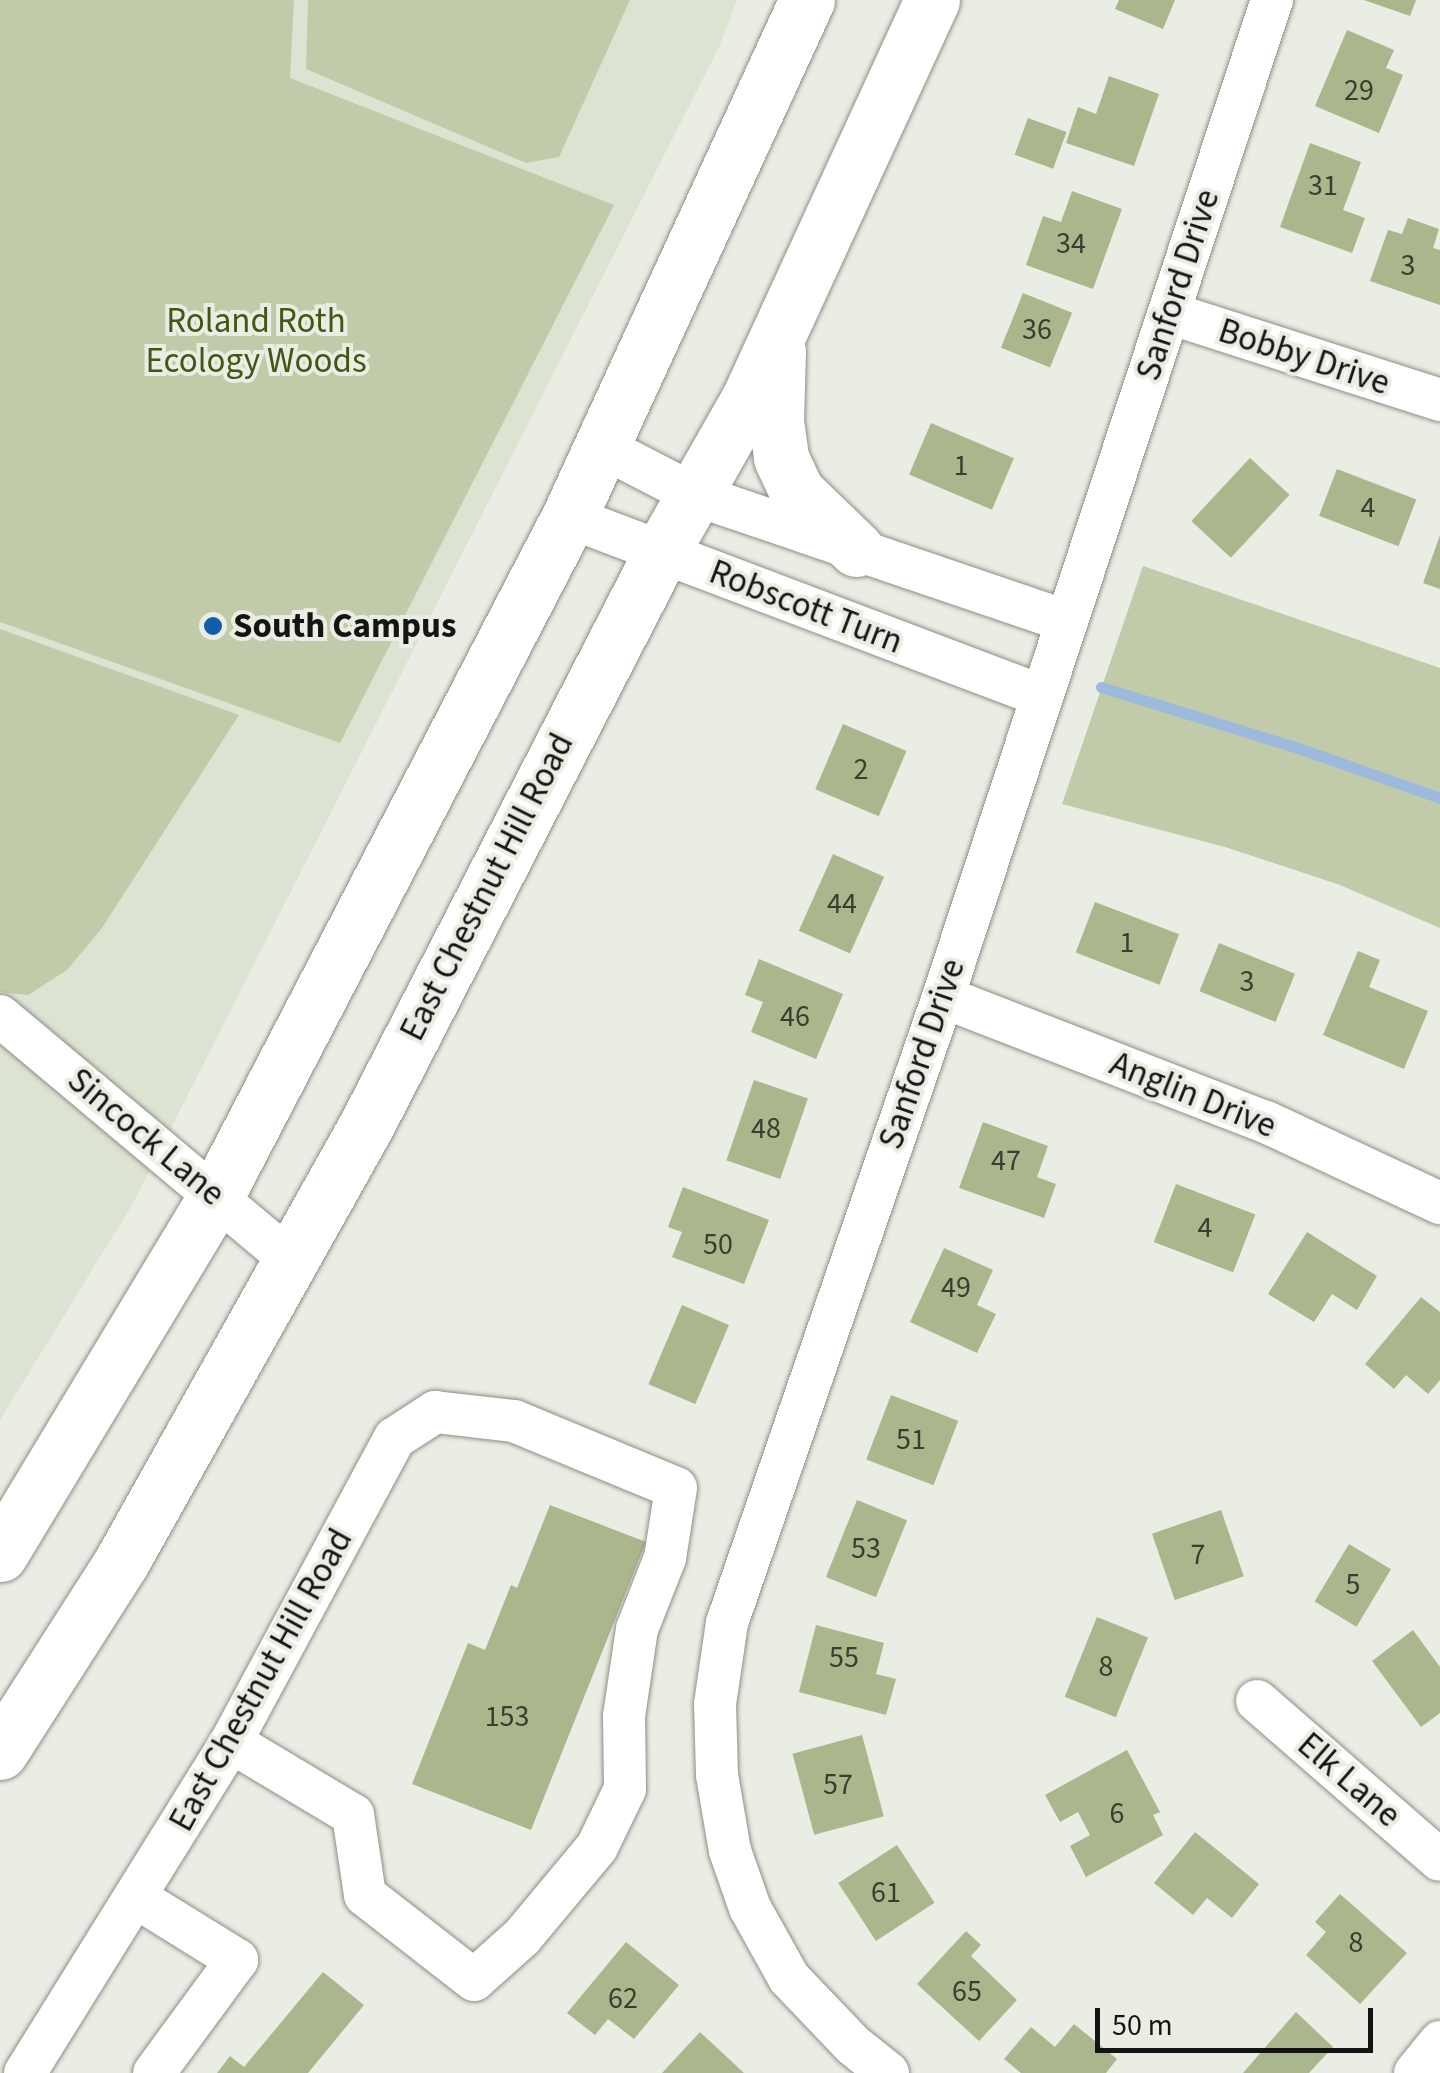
<!DOCTYPE html>
<style>
body{margin:0}
#map{position:relative;width:1440px;height:2073px;overflow:hidden;background:#eaede3;font-family:"Source Sans 3",sans-serif}
div>[style]{position:absolute}
.built>*{inset:0;background:#dde3d2}
.green>*{inset:0;background:#c1cbaa}
.stream>*{height:11px;margin:-5.5px;padding:0 5.5px;transform-origin:5.5px;border-radius:5.5px;background:#9db9dc}
.building>*{inset:0;background:#aab68c;transform-origin:0 0}
.roads{filter:drop-shadow(0 0 2px #8c8f86) drop-shadow(0 0 2px #8c8f86)}
.minor>*{height:42px;margin:-21px;padding:0 21px;transform-origin:21px;border-radius:21px;background:#fff}
.major>*{height:55px;margin:-27.5px;padding:0 27.5px;transform-origin:27.5px;border-radius:27.5px;background:#fff}
.dots>*{width:28px;height:28px;translate:-50% -50%;box-sizing:border-box;border:5px solid #eaede3;border-radius:50%}
span{translate:-50% -50%;white-space:nowrap;text-align:center;line-height:1.15;-webkit-text-stroke:8px #eaede3;paint-order:stroke}
.number-label{font-size:30px;color:#3a3d30}
.number-label span{-webkit-text-stroke-width:0}
.street-label{font-size:35px;color:#141512}
.park-label{font-size:35px;color:#475514}
.poi-label{font-size:35px;color:#141512;font-weight:700}
.left{translate:0 -50%;text-align:left}
.scale{position:absolute;left:1095px;top:2008px;width:278px;height:45px;box-sizing:border-box;border:5px solid #141512;border-top:0;padding-left:12px;font-size:30px;line-height:35px;white-space:nowrap;color:#141512;-webkit-text-stroke:8px #eaede3;paint-order:stroke}
</style>
<div id="map">
<div class="built">
<i style="clip-path:polygon(0 0,737px 0,719px 47px,132px 1205px,0 1420px)"></i>
</div>
<div class="green">
<i style="clip-path:polygon(0 0,294px 0,290px 78px,614px 205px,340px 743px,0 622px)"></i>
<i style="clip-path:polygon(308px 0,630px 0,559px 157px,526px 163px,306px 69px)"></i>
<i style="clip-path:polygon(1143px 566px,1440px 668px,1440px 928px,1340px 885px,1225px 847px,1062px 804px)"></i>
<i style="clip-path:polygon(0 629px,239px 715px,102px 928px,67px 970px,28px 995px,0 992px)"></i>
</div>
<div class="stream">
<i style="left:1101px;top:687px;width:209px;rotate:17.2deg"></i>
<i style="left:1301px;top:749px;width:147px;rotate:19.4deg"></i>
</div>
<div class="building">
<i style="clip-path:polygon(1119px 0,1175px 0,1163px 29px,1115px 9px)"></i>
<i style="clip-path:polygon(1364px 0,1416px 0,1410px 16px)"></i>
<i style="clip-path:polygon(1347px 30px,1394px 50px,1386px 68px,1403px 75px,1379px 133px,1315px 106px)"></i>
<i style="clip-path:polygon(1109px 76px,1159px 94px,1134px 166px,1066px 143px,1078px 107px,1096px 114px)"></i>
<i style="left:1028px;top:118px;width:41px;height:39px;rotate:20deg"></i>
<i style="clip-path:polygon(1310px 143px,1361px 162px,1343px 210px,1365px 218px,1352px 253px,1280px 227px)"></i>
<i style="clip-path:polygon(1072px 191px,1122px 209px,1093px 289px,1026px 265px,1043px 216px,1061px 222px)"></i>
<i style="clip-path:polygon(1408px 218px,1439px 229px,1433px 248px,1440px 250px,1440px 305px,1370px 281px,1388px 230px,1402px 234px)"></i>
<i style="left:1023px;top:293px;width:53px;height:59px;rotate:22deg"></i>
<i style="left:931px;top:423px;width:90px;height:56px;rotate:23deg"></i>
<i style="left:1250px;top:458px;width:54px;height:86px;rotate:43deg"></i>
<i style="left:1337px;top:469px;width:85px;height:50px;rotate:21deg"></i>
<i style="clip-path:polygon(1440px 535px,1440px 589px,1423px 583px)"></i>
<i style="left:843px;top:724px;width:69px;height:71px;rotate:23deg"></i>
<i style="left:833px;top:854px;width:56px;height:84px;rotate:24deg"></i>
<i style="left:1095px;top:902px;width:90px;height:54px;rotate:21deg"></i>
<i style="left:1219px;top:943px;width:82px;height:52px;rotate:22deg"></i>
<i style="clip-path:polygon(1358px 951px,1380px 960px,1369px 987px,1428px 1011px,1404px 1069px,1323px 1035px)"></i>
<i style="clip-path:polygon(759px 959px,843px 994px,816px 1059px,751px 1032px,763px 1002px,745px 995px)"></i>
<i style="left:754px;top:1080px;width:57px;height:85px;rotate:19deg"></i>
<i style="clip-path:polygon(983px 1122px,1048px 1146px,1037px 1177px,1056px 1184px,1044px 1218px,959px 1188px)"></i>
<i style="left:1176px;top:1184px;width:85px;height:62px;rotate:21deg"></i>
<i style="clip-path:polygon(683px 1187px,769px 1220px,744px 1284px,672px 1257px,682px 1232px,668px 1227px)"></i>
<i style="clip-path:polygon(1307px 1232px,1377px 1276px,1357px 1310px,1332px 1294px,1314px 1322px,1268px 1294px)"></i>
<i style="clip-path:polygon(944px 1248px,993px 1270px,977px 1305px,996px 1314px,977px 1353px,910px 1322px)"></i>
<i style="clip-path:polygon(1421px 1297px,1440px 1312px,1440px 1380px,1428px 1394px,1406px 1375px,1394px 1389px,1365px 1364px)"></i>
<i style="left:682px;top:1305px;width:51px;height:86px;rotate:23deg"></i>
<i style="left:891px;top:1395px;width:72px;height:69px;rotate:21deg"></i>
<i style="left:857px;top:1500px;width:54px;height:83px;rotate:22deg"></i>
<i style="clip-path:polygon(550px 1505px,646px 1542px,531px 1830px,412px 1784px,468px 1643px,485px 1650px,511px 1585px,517px 1588px)"></i>
<i style="left:1221px;top:1510px;width:70px;height:73px;rotate:71deg"></i>
<i style="left:1349px;top:1544px;width:49px;height:67px;rotate:31deg"></i>
<i style="left:1097px;top:1617px;width:55px;height:86px;rotate:22deg"></i>
<i style="clip-path:polygon(816px 1625px,884px 1643px,876px 1674px,896px 1679px,886px 1715px,799px 1692px)"></i>
<i style="clip-path:polygon(1413px 1630px,1440px 1667px,1440px 1713px,1421px 1727px,1372px 1661px)"></i>
<i style="left:862px;top:1735px;width:84px;height:72px;rotate:75deg"></i>
<i style="clip-path:polygon(1127px 1750px,1160px 1812px,1153px 1815px,1163px 1835px,1086px 1877px,1070px 1846px,1090px 1835px,1078px 1812px,1060px 1822px,1045px 1795px)"></i>
<i style="clip-path:polygon(1195px 1832px,1259px 1884px,1232px 1918px,1207px 1898px,1193px 1915px,1154px 1883px)"></i>
<i style="left:897px;top:1845px;width:69px;height:70px;rotate:57deg"></i>
<i style="clip-path:polygon(1340px 1894px,1407px 1953px,1360px 2004px,1306px 1955px,1326px 1932px,1315px 1922px)"></i>
<i style="clip-path:polygon(966px 1931px,981px 1945px,971px 1956px,1017px 2000px,979px 2041px,917px 1984px)"></i>
<i style="clip-path:polygon(626px 1942px,679px 1985px,634px 2039px,608px 2019px,595px 2035px,567px 2013px)"></i>
<i style="clip-path:polygon(323px 1972px,364px 2005px,308px 2073px,217px 2073px,230px 2056px,244px 2067px)"></i>
<i style="clip-path:polygon(1296px 2012px,1333px 2047px,1309px 2073px,1243px 2073px)"></i>
<i style="clip-path:polygon(1074px 2024px,1117px 2059px,1106px 2073px,1021px 2073px,1004px 2059px,1031px 2027px,1055px 2047px)"></i>
<i style="clip-path:polygon(700px 2032px,744px 2073px,662px 2073px)"></i>
</div>
<div class="roads">
<div class="minor">
<i style="left:1169px;top:313px;width:285px;rotate:17.8deg"></i>
<i style="left:604px;top:448px;width:100px;rotate:27.3deg"></i>
<i style="left:693px;top:494px;width:395px;rotate:18.8deg"></i>
<i style="left:569px;top:517px;width:506px;rotate:20.73deg"></i>
<i style="left:943px;top:997px;width:346px;rotate:21.2deg"></i>
<i style="left:1266px;top:1122px;width:192px;rotate:25deg"></i>
<i style="left:0;top:1016px;width:378px;rotate:40deg"></i>
<i style="left:1257px;top:1701px;width:242px;rotate:41deg"></i>
<i style="left:137px;top:1898px;width:118px;rotate:31.8deg"></i>
<i style="left:237px;top:1960px;width:140px;rotate:126.3deg"></i>
<i style="left:25px;top:2073px;width:390px;rotate:-58.1deg"></i>
<i style="left:231px;top:1742px;width:345px;rotate:-61.7deg"></i>
<i style="left:395px;top:1438px;width:48px;rotate:-33deg"></i>
<i style="left:435px;top:1412px;width:80px;rotate:6.5deg"></i>
<i style="left:514px;top:1421px;width:175px;rotate:22.5deg"></i>
<i style="left:676px;top:1488px;width:71px;rotate:98.9deg"></i>
<i style="left:665px;top:1558px;width:76px;rotate:111.5deg"></i>
<i style="left:637px;top:1629px;width:88px;rotate:98.5deg"></i>
<i style="left:624px;top:1716px;width:73px;rotate:89.2deg"></i>
<i style="left:625px;top:1789px;width:64px;rotate:115.8deg"></i>
<i style="left:597px;top:1847px;width:117px;rotate:129.8deg"></i>
<i style="left:522px;top:1937px;width:64px;rotate:138.1deg"></i>
<i style="left:474px;top:1980px;width:138px;rotate:-142.1deg"></i>
<i style="left:365px;top:1895px;width:81px;rotate:-98.5deg"></i>
<i style="left:353px;top:1815px;width:142px;rotate:-149.1deg"></i>
<i style="left:888px;top:2073px;width:45px;rotate:-141.3deg"></i>
<i style="left:853px;top:2045px;width:93px;rotate:-133.7deg"></i>
<i style="left:789px;top:1978px;width:80px;rotate:-119.1deg"></i>
<i style="left:750px;top:1908px;width:60px;rotate:-109.3deg"></i>
<i style="left:730px;top:1851px;width:77px;rotate:-99.7deg"></i>
<i style="left:717px;top:1775px;width:71px;rotate:-91.6deg"></i>
<i style="left:715px;top:1704px;width:82px;rotate:-81.6deg"></i>
<i style="left:727px;top:1623px;width:662px;rotate:-70.96deg"></i>
<i style="left:943px;top:997px;width:1050px;rotate:-71.74deg"></i>
<i style="left:1415px;top:2073px;width:40px;rotate:-51deg"></i>
</div>
<div class="major">
<i style="left:778px;top:351px;width:70px;rotate:91.6deg"></i>
<i style="left:776px;top:421px;width:37px;rotate:82deg"></i>
<i style="left:781px;top:458px;width:38px;rotate:65deg"></i>
<i style="left:797px;top:492px;width:82px;rotate:44deg"></i>
<i style="left:0;top:1554px;width:418px;rotate:-58.9deg"></i>
<i style="left:216px;top:1196px;width:765px;rotate:-62.53deg"></i>
<i style="left:569px;top:517px;width:569px;rotate:-65.28deg"></i>
<i style="left:0;top:1752px;width:227px;rotate:-57.4deg"></i>
<i style="left:122px;top:1561px;width:501px;rotate:-60.72deg"></i>
<i style="left:367px;top:1124px;width:642px;rotate:-62.76deg"></i>
<i style="left:661px;top:553px;width:178px;rotate:-60.4deg"></i>
<i style="left:749px;top:398px;width:438px;rotate:-65.3deg"></i>
</div>
</div>
<div class="dots">
<i style="left:213px;top:626px;background:#125dac"></i>
</div>
<div class="number-label">
<span style="left:1359px;top:91px">29</span>
<span style="left:1323px;top:186px">31</span>
<span style="left:1071px;top:244px">34</span>
<span style="left:1408px;top:266px">3</span>
<span style="left:1037px;top:330px">36</span>
<span style="left:961px;top:466px">1</span>
<span style="left:1368px;top:508px">4</span>
<span style="left:861px;top:770px">2</span>
<span style="left:842px;top:904px">44</span>
<span style="left:1127px;top:943px">1</span>
<span style="left:1247px;top:982px">3</span>
<span style="left:795px;top:1017px">46</span>
<span style="left:766px;top:1129px">48</span>
<span style="left:1006px;top:1161px">47</span>
<span style="left:1205px;top:1228px">4</span>
<span style="left:718px;top:1245px">50</span>
<span style="left:956px;top:1288px">49</span>
<span style="left:911px;top:1440px">51</span>
<span style="left:866px;top:1549px">53</span>
<span style="left:1198px;top:1555px">7</span>
<span style="left:1353px;top:1585px">5</span>
<span style="left:844px;top:1658px">55</span>
<span style="left:1106px;top:1667px">8</span>
<span style="left:507px;top:1717px">153</span>
<span style="left:838px;top:1785px">57</span>
<span style="left:1117px;top:1814px">6</span>
<span style="left:886px;top:1893px">61</span>
<span style="left:1356px;top:1943px">8</span>
<span style="left:967px;top:1992px">65</span>
<span style="left:623px;top:1999px">62</span>
</div>
<div class="street-label">
<span style="left:1178px;top:285px;rotate:-72deg">Sanford Drive</span>
<span style="left:1304px;top:357px;rotate:18deg">Bobby Drive</span>
<span style="left:806px;top:607px;rotate:21deg">Robscott Turn</span>
<span style="left:487px;top:887px;rotate:-63deg">East Chestnut Hill Road</span>
<span style="left:922px;top:1054px;rotate:-71deg">Sanford Drive</span>
<span style="left:1193px;top:1095px;rotate:22deg">Anglin Drive</span>
<span style="left:146px;top:1137px;rotate:40deg">Sincock Lane</span>
<span style="left:261px;top:1680px;rotate:-61deg">East Chestnut Hill Road</span>
<span style="left:1349px;top:1780px;rotate:41deg">Elk Lane</span>
</div>
<div class="park-label">
<span style="left:256px;top:341px">Roland Roth<br>Ecology Woods</span>
</div>
<div class="poi-label">
<span class="left" style="left:233px;top:626px">South Campus</span>
</div>
<div class="scale">50 m</div>
</div>
